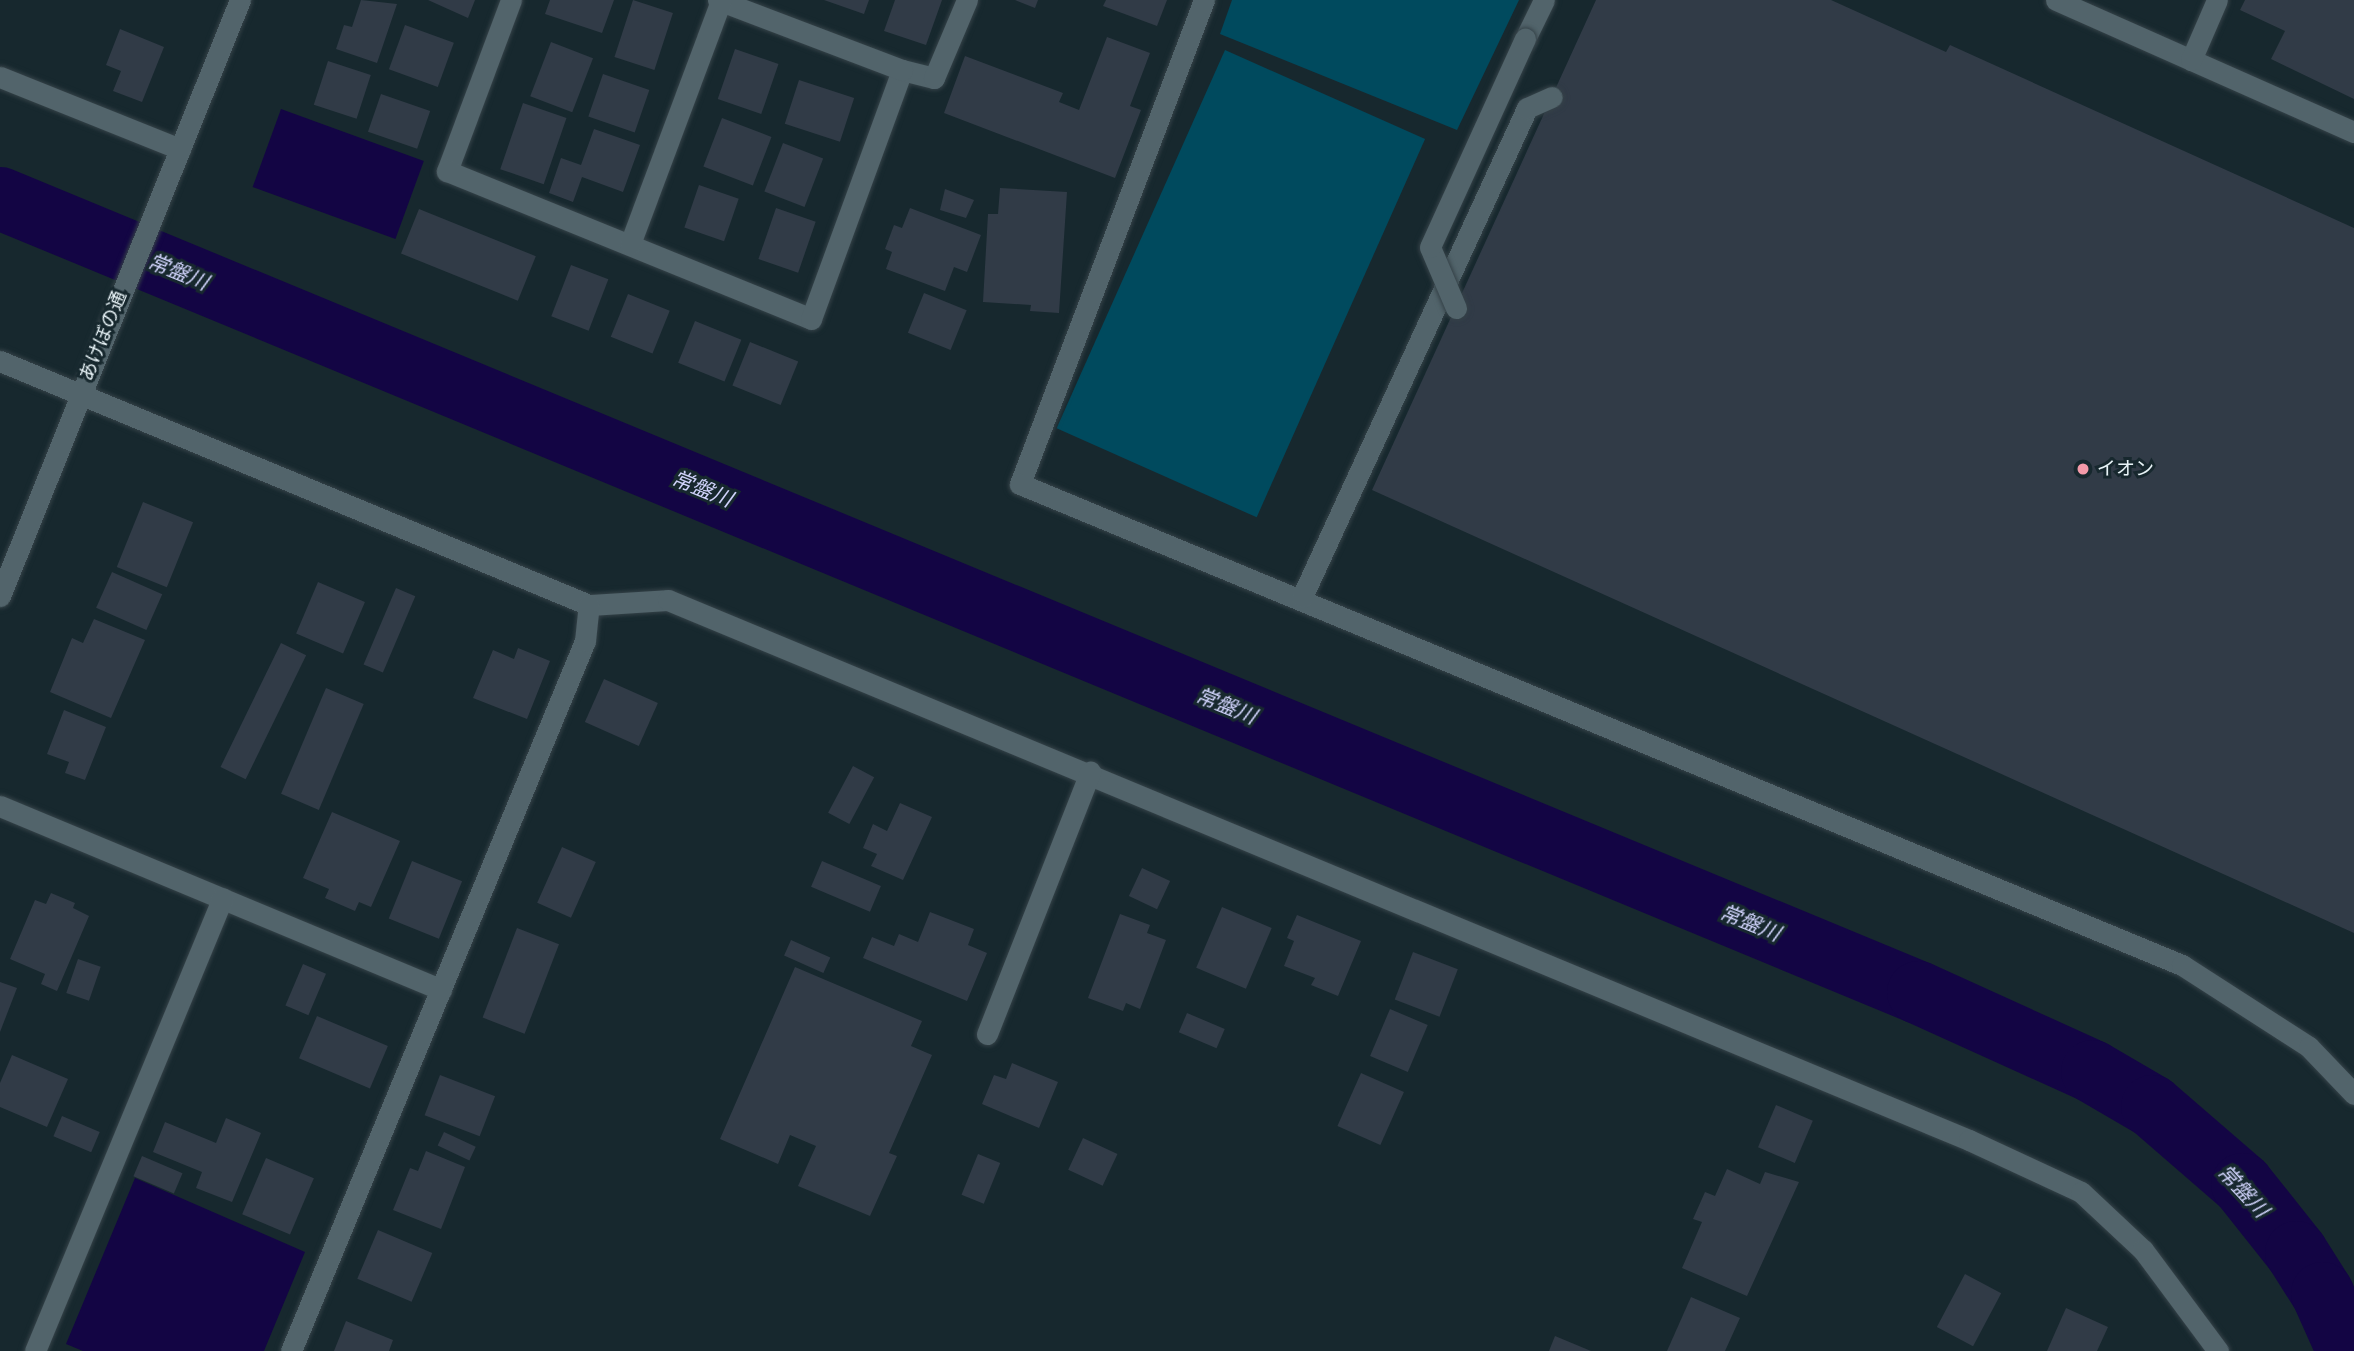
<!DOCTYPE html>
<meta charset="utf-8">
<style>
body{margin:0}
#map{position:relative;width:2354px;height:1351px;overflow:hidden;background:#17282e;font-family:"Times New Roman","Noto Sans JP",serif}
div>[style]{position:absolute}
.green>*{inset:0;background:#004a5e;transform-origin:0 0}
.water>*{inset:0;background:#130544;transform-origin:0 0}
.river>*{height:63px;margin:-31.5px;padding:0 31.5px;transform-origin:31.5px;border-radius:31.5px;background:#130544}
.building>*{inset:0;background:#313b47;transform-origin:0 0}
.roads{filter:drop-shadow(0 0 2px #354248) drop-shadow(0 0 2px #354248)}
.minor>*{height:21px;margin:-10.5px;padding:0 10.5px;transform-origin:10.5px;border-radius:10.5px;background:#52646b}
.bridges{filter:drop-shadow(0 0 2px #354248) drop-shadow(0 0 2px #354248)}
.minor-bridge>*{height:21px;margin:-10.5px;padding:0 10.5px;transform-origin:10.5px;border-radius:10.5px;background:#52646b}
.dots>*{width:19px;height:19px;translate:-50% -50%;box-sizing:border-box;border:4px solid #17282e;border-radius:50%}
span{translate:-50% -50%;white-space:nowrap;text-align:center;line-height:1.15;-webkit-text-stroke:6px #17282e;paint-order:stroke}
.street-label{font-size:19px;color:#e8f3f7}
.poi-label{font-size:19px;color:#e8f3f7}
.left{translate:0 -50%;text-align:left}
.water-label{font-size:21px;color:#cfd2fa;font-style:italic}
</style>
<div id="map">
<div class="green">
<i style="clip-path:polygon(1232px 0,1519px 0,1457px 130px,1220px 34px)"></i>
<i style="left:1225px;top:50px;width:219px;height:414px;rotate:24deg"></i>
</div>
<div class="water">
<i style="left:281px;top:109px;width:152px;height:83px;rotate:20deg"></i>
<i style="clip-path:polygon(135px 1178px,305px 1252px,264px 1351px,83px 1351px,66px 1344px)"></i>
</div>
<div class="river">
<i style="left:0;top:198px;width:2076px;rotate:22.49deg"></i>
<i style="left:1918px;top:992px;width:191px;rotate:24.4deg"></i>
<i style="left:2092px;top:1071px;width:69px;rotate:30.3deg"></i>
<i style="left:2152px;top:1106px;width:119px;rotate:40.9deg"></i>
<i style="left:2242px;top:1184px;width:87px;rotate:51.5deg"></i>
<i style="left:2296px;top:1252px;width:49px;rotate:57.6deg"></i>
<i style="left:2322px;top:1293px;width:64px;rotate:65.9deg"></i>
</div>
<div class="building">
<i style="clip-path:polygon(361px 0,397px 4px,377px 63px,336px 49px,344px 25px,352px 27px)"></i>
<i style="clip-path:polygon(428px 0,475px 0,468px 18px)"></i>
<i style="clip-path:polygon(550px 0,614px 0,602px 33px,545px 14px)"></i>
<i style="left:633px;top:0;width:42px;height:60px;rotate:18deg"></i>
<i style="clip-path:polygon(824px 0,869px 0,864px 14px)"></i>
<i style="clip-path:polygon(895px 0,942px 0,926px 45px,884px 31px)"></i>
<i style="clip-path:polygon(1015px 0,1038px 0,1035px 8px)"></i>
<i style="clip-path:polygon(1106px 0,1167px 0,1157px 26px,1103px 6px)"></i>
<i style="clip-path:polygon(1596px 0,1831px 0,1946px 52px,1950px 45px,2354px 228px,2354px 933px,1372px 490px)"></i>
<i style="clip-path:polygon(2245px 0,2354px 0,2354px 99px,2271px 59px,2285px 31px,2240px 10px)"></i>
<i style="left:405px;top:25px;width:52px;height:47px;rotate:20deg"></i>
<i style="clip-path:polygon(120px 29px,164px 47px,142px 102px,113px 91px,121px 71px,106px 65px)"></i>
<i style="clip-path:polygon(1107px 37px,1150px 53px,1130px 106px,1141px 110px,1115px 178px,944px 113px,965px 56px,1063px 93px,1059px 102px,1079px 110px)"></i>
<i style="left:551px;top:42px;width:45px;height:58px;rotate:21deg"></i>
<i style="left:735px;top:49px;width:46px;height:53px;rotate:19deg"></i>
<i style="left:328px;top:61px;width:45px;height:46px;rotate:18deg"></i>
<i style="left:603px;top:74px;width:49px;height:45px;rotate:19deg"></i>
<i style="left:799px;top:80px;width:58px;height:46px;rotate:18deg"></i>
<i style="left:381px;top:94px;width:52px;height:40px;rotate:19deg"></i>
<i style="left:523px;top:103px;width:46px;height:70px;rotate:19deg"></i>
<i style="left:722px;top:118px;width:53px;height:52px;rotate:21deg"></i>
<i style="clip-path:polygon(594px 129px,640px 145px,623px 192px,582px 177px,573px 202px,549px 193px,561px 158px,581px 165px)"></i>
<i style="left:783px;top:143px;width:43px;height:52px;rotate:21deg"></i>
<i style="left:699px;top:185px;width:42px;height:45px;rotate:19deg"></i>
<i style="clip-path:polygon(1000px 188px,1067px 192px,1059px 313px,1030px 311px,1031px 305px,983px 302px,988px 214px,998px 214px)"></i>
<i style="clip-path:polygon(945px 189px,974px 200px,966px 218px,940px 210px)"></i>
<i style="left:776px;top:208px;width:42px;height:54px;rotate:19deg"></i>
<i style="clip-path:polygon(910px 208px,981px 235px,967px 272px,954px 267px,945px 291px,886px 269px,892px 252px,885px 249px,894px 225px,902px 228px)"></i>
<i style="left:419px;top:209px;width:126px;height:48px;rotate:22deg"></i>
<i style="left:571px;top:265px;width:40px;height:55px;rotate:21deg"></i>
<i style="left:924px;top:293px;width:46px;height:43px;rotate:22deg"></i>
<i style="left:628px;top:294px;width:45px;height:46px;rotate:22deg"></i>
<i style="left:695px;top:321px;width:50px;height:45px;rotate:22deg"></i>
<i style="left:750px;top:342px;width:52px;height:47px;rotate:22deg"></i>
<i style="left:143px;top:502px;width:54px;height:70px;rotate:22deg"></i>
<i style="left:112px;top:572px;width:55px;height:39px;rotate:24deg"></i>
<i style="left:318px;top:582px;width:51px;height:56px;rotate:23deg"></i>
<i style="left:396px;top:588px;width:21px;height:83px;rotate:23deg"></i>
<i style="clip-path:polygon(94px 619px,145px 640px,111px 718px,50px 692px,72px 638px,83px 643px)"></i>
<i style="left:281px;top:643px;width:28px;height:138px;rotate:26deg"></i>
<i style="clip-path:polygon(518px 648px,550px 661px,527px 719px,473px 698px,493px 650px,514px 659px)"></i>
<i style="left:604px;top:679px;width:59px;height:47px;rotate:24deg"></i>
<i style="left:326px;top:688px;width:41px;height:115px;rotate:23deg"></i>
<i style="clip-path:polygon(64px 710px,106px 727px,85px 780px,65px 773px,69px 762px,47px 754px)"></i>
<i style="left:853px;top:766px;width:24px;height:53px;rotate:28deg"></i>
<i style="clip-path:polygon(900px 803px,932px 817px,903px 880px,871px 866px,877px 854px,863px 848px,873px 824px,887px 831px)"></i>
<i style="clip-path:polygon(332px 812px,400px 841px,371px 907px,359px 902px,355px 911px,325px 898px,329px 889px,303px 878px)"></i>
<i style="left:562px;top:847px;width:37px;height:61px;rotate:24deg"></i>
<i style="left:412px;top:861px;width:54px;height:62px;rotate:22deg"></i>
<i style="left:822px;top:861px;width:64px;height:28px;rotate:23deg"></i>
<i style="left:1142px;top:868px;width:31px;height:31px;rotate:25deg"></i>
<i style="clip-path:polygon(51px 893px,75px 903px,73px 908px,89px 916px,57px 991px,41px 984px,45px 974px,10px 959px,35px 900px,46px 904px)"></i>
<i style="left:1222px;top:907px;width:54px;height:66px;rotate:23deg"></i>
<i style="clip-path:polygon(930px 912px,974px 929px,968px 945px,987px 953px,967px 1001px,863px 958px,872px 937px,894px 946px,899px 934px,918px 942px)"></i>
<i style="clip-path:polygon(1120px 914px,1150px 925px,1147px 933px,1166px 940px,1140px 1009px,1126px 1003px,1123px 1011px,1088px 998px)"></i>
<i style="clip-path:polygon(1297px 915px,1361px 941px,1338px 996px,1311px 985px,1315px 978px,1284px 966px,1294px 941px,1287px 938px)"></i>
<i style="left:517px;top:928px;width:45px;height:96px;rotate:21deg"></i>
<i style="left:791px;top:940px;width:43px;height:17px;rotate:24deg"></i>
<i style="left:1413px;top:952px;width:48px;height:51px;rotate:21deg"></i>
<i style="left:78px;top:959px;width:24px;height:36px;rotate:19deg"></i>
<i style="left:303px;top:964px;width:25px;height:45px;rotate:23deg"></i>
<i style="clip-path:polygon(795px 967px,922px 1021px,911px 1046px,932px 1055px,889px 1153px,897px 1156px,870px 1216px,798px 1186px,816px 1146px,790px 1135px,778px 1164px,720px 1139px)"></i>
<i style="clip-path:polygon(0 982px,17px 988px,0 1032px)"></i>
<i style="left:1390px;top:1009px;width:41px;height:51px;rotate:23deg"></i>
<i style="left:1187px;top:1013px;width:41px;height:21px;rotate:23deg"></i>
<i style="left:317px;top:1016px;width:77px;height:46px;rotate:23deg"></i>
<i style="clip-path:polygon(12px 1055px,68px 1079px,47px 1127px,0 1107px,0 1083px)"></i>
<i style="clip-path:polygon(1012px 1063px,1058px 1082px,1039px 1128px,982px 1104px,994px 1075px,1006px 1079px)"></i>
<i style="left:1361px;top:1073px;width:47px;height:58px;rotate:24deg"></i>
<i style="left:440px;top:1075px;width:59px;height:43px;rotate:21deg"></i>
<i style="left:1776px;top:1105px;width:40px;height:46px;rotate:23deg"></i>
<i style="left:62px;top:1116px;width:41px;height:22px;rotate:23deg"></i>
<i style="clip-path:polygon(226px 1118px,261px 1133px,232px 1202px,196px 1188px,202px 1172px,153px 1152px,165px 1122px,216px 1143px)"></i>
<i style="left:444px;top:1132px;width:35px;height:15px;rotate:25deg"></i>
<i style="left:1083px;top:1138px;width:38px;height:35px;rotate:25deg"></i>
<i style="clip-path:polygon(426px 1151px,465px 1167px,441px 1229px,393px 1210px,410px 1168px,418px 1171px)"></i>
<i style="left:978px;top:1154px;width:24px;height:44px;rotate:22deg"></i>
<i style="left:142px;top:1156px;width:44px;height:22px;rotate:23deg"></i>
<i style="left:266px;top:1158px;width:52px;height:61px;rotate:23deg"></i>
<i style="clip-path:polygon(1727px 1169px,1760px 1184px,1765px 1172px,1799px 1182px,1747px 1296px,1682px 1268px,1702px 1222px,1693px 1219px,1705px 1192px,1715px 1196px)"></i>
<i style="left:378px;top:1230px;width:59px;height:53px;rotate:23deg"></i>
<i style="left:1965px;top:1274px;width:41px;height:60px;rotate:28deg"></i>
<i style="clip-path:polygon(1691px 1297px,1740px 1318px,1725px 1351px,1667px 1351px)"></i>
<i style="clip-path:polygon(2066px 1308px,2108px 1327px,2097px 1351px,2047px 1351px)"></i>
<i style="clip-path:polygon(346px 1321px,393px 1340px,389px 1351px,334px 1351px)"></i>
<i style="clip-path:polygon(1555px 1336px,1591px 1351px,1549px 1351px)"></i>
</div>
<div class="roads">
<div class="minor">
<i style="left:511px;top:0;width:183px;rotate:110.5deg"></i>
<i style="left:447px;top:171px;width:393px;rotate:22.1deg"></i>
<i style="left:811px;top:319px;width:265px;rotate:-69.9deg"></i>
<i style="left:902px;top:70px;width:33px;rotate:14deg"></i>
<i style="left:934px;top:78px;width:85px;rotate:-67.1deg"></i>
<i style="left:718px;top:0;width:197px;rotate:20.8deg"></i>
<i style="left:1204px;top:0;width:518px;rotate:110.82deg"></i>
<i style="left:1020px;top:484px;width:1258px;rotate:22.49deg"></i>
<i style="left:2182px;top:965px;width:151px;rotate:32.8deg"></i>
<i style="left:2309px;top:1047px;width:65px;rotate:46.2deg"></i>
<i style="left:2056px;top:0;width:326px;rotate:23.9deg"></i>
<i style="left:1525px;top:39px;width:43px;rotate:-64deg"></i>
<i style="left:2191px;top:60px;width:65px;rotate:-66.6deg"></i>
<i style="left:0;top:77px;width:194px;rotate:21.8deg"></i>
<i style="left:630px;top:244px;width:259px;rotate:-69.5deg"></i>
<i style="left:0;top:361px;width:638px;rotate:22.5deg"></i>
<i style="left:589px;top:605px;width:79px;rotate:-3.6deg"></i>
<i style="left:668px;top:600px;width:1409px;rotate:22.54deg"></i>
<i style="left:1969px;top:1140px;width:123px;rotate:24.9deg"></i>
<i style="left:2081px;top:1192px;width:85px;rotate:43.1deg"></i>
<i style="left:2143px;top:1250px;width:126px;rotate:53.4deg"></i>
<i style="left:0;top:596px;width:643px;rotate:-68.07deg"></i>
<i style="left:1302px;top:597px;width:538px;rotate:-65.29deg"></i>
<i style="left:1527px;top:108px;width:27px;rotate:-24deg"></i>
<i style="left:0;top:806px;width:478px;rotate:22.6deg"></i>
<i style="left:987px;top:1034px;width:282px;rotate:-68.5deg"></i>
<i style="left:35px;top:1351px;width:490px;rotate:-67.5deg"></i>
<i style="left:291px;top:1351px;width:768px;rotate:-67.51deg"></i>
<i style="left:585px;top:641px;width:36px;rotate:-84deg"></i>
</div>
</div>
<div class="bridges">
<div class="minor-bridge">
<i style="left:1456px;top:308px;width:66px;rotate:-113.1deg"></i>
<i style="left:1430px;top:247px;width:229px;rotate:-65.5deg"></i>
</div>
</div>
<div class="dots">
<i style="left:2083px;top:469px;background:#f39aa9"></i>
</div>
<div class="street-label">
<span style="left:103px;top:336px;rotate:-68deg">あけぼの通</span>
</div>
<div class="poi-label">
<span class="left" style="left:2097px;top:469px">イオン</span>
</div>
<div class="water-label">
<span style="left:178px;top:272px;rotate:22deg">常盤川</span>
<span style="left:702px;top:489px;rotate:22deg">常盤川</span>
<span style="left:1226px;top:706px;rotate:22deg">常盤川</span>
<span style="left:1750px;top:923px;rotate:22deg">常盤川</span>
<span style="left:2243px;top:1191px;rotate:47deg">常盤川</span>
</div>
</div>
